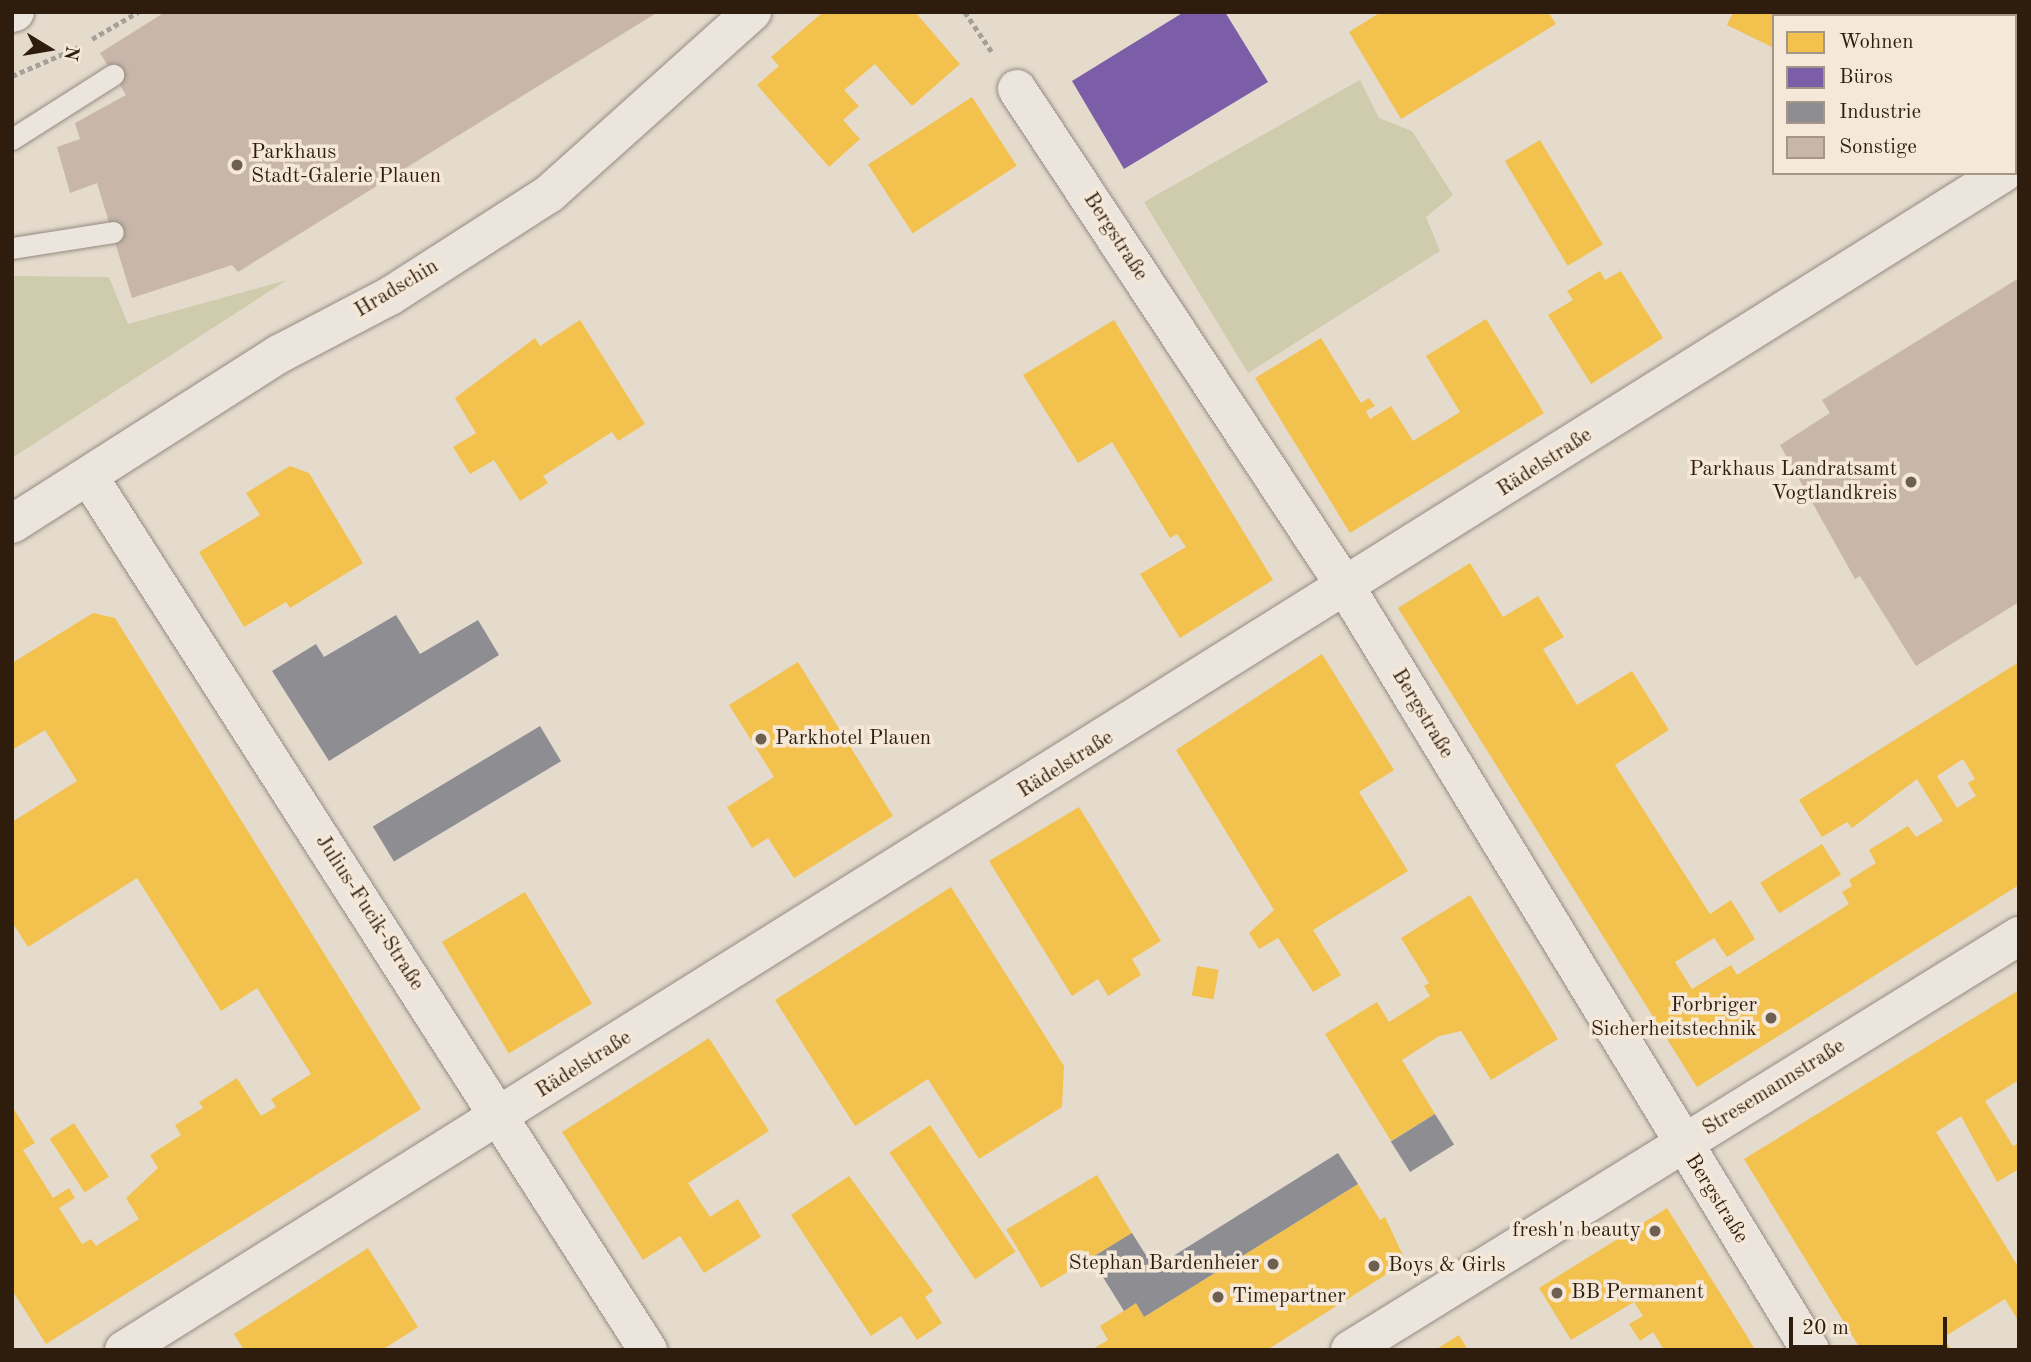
<!DOCTYPE html>
<meta charset="utf-8">
<style>
body{margin:0}
#map{position:relative;width:2031px;height:1362px;overflow:hidden;background:#e5dbcd;font-family:"Old Standard TT",serif}
div>[style]{position:absolute}
.green>*{inset:0;background:#ceccac}
.homes>*{inset:0;background:#f2c14e;transform-origin:0 0}
.offices>*{inset:0;background:#7b5ea7}
.industry>*{inset:0;background:#8d8d92;transform-origin:0 0}
.building>*{inset:0;background:#c7b6a9}
.path>*{height:4.5px;margin-top:-2.25px;transform-origin:0;background:repeating-linear-gradient(90deg,#a6a09a 0 5px,transparent 0 8.5px)}
.roads{filter:drop-shadow(0 0 2px #948c83) drop-shadow(0 0 2px #948c83)}
.lane>*{height:21px;margin:-10.5px;padding:0 10.5px;transform-origin:10.5px;border-radius:10.5px;background:#ebe5de}
.street>*{height:38px;margin:-19px;padding:0 19px;transform-origin:19px;border-radius:19px;background:#ebe5de}
.dots>*{width:19px;height:19px;translate:-50% -50%;box-sizing:border-box;border:4px solid #f5e8d8;border-radius:50%}
span{translate:-50% -50%;white-space:nowrap;text-align:center;line-height:1.15;-webkit-text-stroke:7px #f5e8d8;paint-order:stroke}
.poi-label{font-size:21px;color:#2e1d0d}
.left{translate:0 -50%;text-align:left}
.right{translate:-100% -50%;text-align:right}
.street-label{font-size:21px;color:#2e1d0d}
.frame{position:absolute;inset:0;border:14px solid #2e1d0d;pointer-events:none}
.legend{position:absolute;left:1772px;top:14px;width:245px;height:161px;box-sizing:border-box;background:#f5e8d8;border:2px solid #a59787;margin:0;padding:9px 12px;list-style:none;font-size:21px;color:#2e1d0d}
.legend li{display:flex;align-items:center;gap:14px;height:35px}
.legend b{width:35px;border:2px solid #a59787}
.north{position:absolute;left:14px;top:14px;width:70px;height:70px;-webkit-text-stroke:5px #f5e8d8;paint-order:stroke;rotate:101deg;font-size:19px;font-weight:700;line-height:28px;text-align:center;color:#2e1d0d}
.north::after{content:'';display:block;margin:auto;width:24px;height:32px;background:#2e1d0d;clip-path:polygon(50% 0,100% 100%,50% 72%,0 100%)}
.scale{position:absolute;left:1789px;top:1317px;width:158px;height:32px;box-sizing:border-box;border:4px solid #2e1d0d;border-top:0;padding-left:9px;font-size:21px;line-height:24px;white-space:nowrap;color:#2e1d0d;-webkit-text-stroke:5px #f5e8d8;paint-order:stroke}
</style>
<div id="map">
<div class="green">
<i style="clip-path:polygon(1360px 80px,1379px 118px,1412px 131px,1453px 195px,1426px 217px,1440px 251px,1248px 373px,1144px 202px)"></i>
<i style="clip-path:polygon(12px 276px,109px 277px,128px 324px,287px 280px,12px 458px)"></i>
</div>
<div class="homes">
<i style="clip-path:polygon(823px 12px,915px 12px,960px 64px,912px 106px,875px 64px,844px 90px,859px 106px,843px 120px,860px 139px,829px 167px,757px 85px,779px 66px,771px 57px)"></i>
<i style="clip-path:polygon(1381px 12px,1548px 12px,1556px 24px,1401px 119px,1349px 32px)"></i>
<i style="clip-path:polygon(1733px 12px,1887px 12px,1894px 16px,1774px 16px,1774px 48px,1727px 25px)"></i>
<i style="left:972px;top:97px;width:82px;height:124px;rotate:57deg"></i>
<i style="left:1540px;top:140px;width:122px;height:41px;rotate:59deg"></i>
<i style="clip-path:polygon(1600px 271px,1605px 280px,1621px 271px,1663px 338px,1591px 384px,1548px 315px,1573px 300px,1567px 291px)"></i>
<i style="clip-path:polygon(1486px 319px,1544px 413px,1350px 533px,1255px 378px,1321px 338px,1361px 403px,1369px 398px,1375px 406px,1366px 411px,1370px 419px,1391px 406px,1413px 441px,1460px 412px,1426px 356px)"></i>
<i style="clip-path:polygon(580px 320px,645px 424px,618px 441px,612px 432px,543px 476px,548px 483px,520px 501px,494px 460px,470px 474px,453px 447px,476px 433px,455px 398px,535px 338px,540px 346px)"></i>
<i style="clip-path:polygon(1114px 320px,1273px 580px,1180px 638px,1140px 574px,1186px 547px,1177px 534px,1170px 538px,1112px 442px,1078px 463px,1023px 375px)"></i>
<i style="clip-path:polygon(290px 466px,309px 473px,363px 563px,290px 608px,286px 602px,244px 627px,199px 552px,260px 515px,246px 493px)"></i>
<i style="clip-path:polygon(evenodd,1470px 563px,1503px 617px,1538px 596px,1564px 637px,1543px 649px,1577px 705px,1632px 671px,1669px 730px,1615px 765px,1710px 914px,1731px 900px,1755px 939px,1727px 957px,1714px 938px,1675px 962px,1692px 989px,1731px 965px,1737px 975px,1849px 904px,1842px 892px,1852px 886px,1849px 880px,1876px 863px,1869px 850px,1908px 826px,1916px 837px,1943px 821px,1917px 779px,1852px 828px,1847px 822px,1822px 837px,1799px 800px,2019px 662px,2019px 885px,1697px 1087px,1398px 608px,1470px 563px,1963px 759px,1975px 779px,1968px 783px,1976px 796px,1957px 808px,1937px 776px,1963px 759px)"></i>
<i style="clip-path:polygon(93px 613px,115px 618px,421px 1109px,46px 1344px,12px 1290px,12px 1106px,35px 1143px,23px 1150px,53px 1198px,69px 1188px,75px 1198px,59px 1208px,82px 1244px,91px 1239px,96px 1246px,139px 1219px,126px 1198px,158px 1168px,150px 1155px,181px 1135px,175px 1125px,203px 1108px,199px 1102px,237px 1078px,261px 1116px,276px 1107px,271px 1099px,311px 1074px,257px 988px,221px 1011px,137px 878px,28px 947px,12px 922px,12px 822px,77px 781px,45px 730px,12px 750px,12px 663px)"></i>
<i style="clip-path:polygon(1322px 654px,1394px 770px,1359px 792px,1408px 871px,1313px 930px,1341px 975px,1313px 992px,1278px 938px,1259px 949px,1249px 933px,1274px 910px,1176px 750px)"></i>
<i style="clip-path:polygon(798px 662px,893px 816px,794px 878px,768px 838px,752px 848px,727px 807px,774px 777px,729px 705px)"></i>
<i style="clip-path:polygon(1079px 807px,1161px 941px,1132px 959px,1141px 975px,1108px 996px,1098px 979px,1072px 996px,989px 861px)"></i>
<i style="left:1822px;top:844px;width:36px;height:73px;rotate:58deg"></i>
<i style="clip-path:polygon(951px 887px,1064px 1066px,1062px 1107px,979px 1159px,928px 1079px,855px 1126px,775px 1000px)"></i>
<i style="left:525px;top:892px;width:130px;height:97px;rotate:59deg"></i>
<i style="clip-path:polygon(1470px 895px,1558px 1039px,1491px 1080px,1461px 1031px,1439px 1036px,1402px 1060px,1435px 1114px,1391px 1141px,1325px 1034px,1377px 1002px,1389px 1022px,1430px 996px,1424px 986px,1429px 983px,1401px 938px)"></i>
<i style="left:1197px;top:966px;width:22px;height:30px;rotate:10deg"></i>
<i style="clip-path:polygon(2019px 990px,2019px 1080px,1985px 1101px,2013px 1146px,2019px 1143px,2019px 1169px,1997px 1182px,1961px 1116px,1936px 1132px,2019px 1268px,2019px 1322px,2005px 1299px,1944px 1337px,1951px 1350px,1861px 1350px,1744px 1159px)"></i>
<i style="clip-path:polygon(709px 1038px,769px 1131px,688px 1183px,710px 1217px,738px 1199px,761px 1237px,704px 1273px,680px 1236px,643px 1260px,562px 1132px)"></i>
<i style="left:74px;top:1123px;width:64px;height:29px;rotate:57deg"></i>
<i style="left:930px;top:1125px;width:153px;height:49px;rotate:56deg"></i>
<i style="left:1097px;top:1175px;width:68px;height:106px;rotate:59deg"></i>
<i style="clip-path:polygon(849px 1176px,933px 1291px,925px 1297px,942px 1323px,917px 1340px,901px 1316px,871px 1336px,791px 1215px)"></i>
<i style="clip-path:polygon(1358px 1184px,1380px 1220px,1385px 1217px,1406px 1262px,1267px 1350px,1091px 1350px,1108px 1340px,1100px 1326px,1136px 1303px,1144px 1317px)"></i>
<i style="clip-path:polygon(1667px 1208px,1747px 1336px,1755px 1350px,1664px 1350px,1653px 1332px,1640px 1341px,1629px 1324px,1643px 1316px,1634px 1302px,1571px 1340px,1539px 1288px)"></i>
<i style="clip-path:polygon(368px 1248px,418px 1327px,382px 1350px,244px 1350px,234px 1334px)"></i>
<i style="clip-path:polygon(1459px 1335px,1468px 1350px,1435px 1350px)"></i>
</div>
<div class="offices">
<i style="clip-path:polygon(1184px 12px,1225px 12px,1268px 82px,1124px 169px,1072px 81px)"></i>
</div>
<div class="industry">
<i style="clip-path:polygon(396px 615px,420px 654px,478px 620px,499px 655px,329px 761px,272px 671px,316px 644px,324px 657px)"></i>
<i style="left:540px;top:726px;width:41px;height:195px;rotate:59deg"></i>
<i style="left:1435px;top:1114px;width:36px;height:52px;rotate:58deg"></i>
<i style="clip-path:polygon(1338px 1153px,1358px 1184px,1144px 1317px,1136px 1303px,1124px 1311px,1091px 1258px,1132px 1233px,1154px 1268px)"></i>
</div>
<div class="building">
<i style="clip-path:polygon(165px 12px,658px 12px,238px 272px,232px 265px,132px 298px,97px 183px,70px 193px,57px 147px,80px 139px,75px 123px,126px 95px,100px 53px)"></i>
<i style="clip-path:polygon(2019px 278px,2019px 602px,1916px 666px,1860px 576px,1855px 579px,1780px 445px,1830px 413px,1822px 400px)"></i>
</div>
<div class="path">
<i style="left:965px;top:12px;width:48px;rotate:56deg"></i>
<i style="left:92px;top:39px;width:53px;rotate:-30.4deg"></i>
<i style="left:12px;top:76px;width:73px;rotate:-23.4deg"></i>
</div>
<div class="roads">
<div class="lane">
<i style="left:12px;top:139px;width:120px;rotate:-32.4deg"></i>
<i style="left:12px;top:248px;width:102px;rotate:-9deg"></i>
</div>
<div class="street">
<i style="left:1991px;top:12px;width:9px;rotate:27deg"></i>
<i style="left:12px;top:13px;width:3px;rotate:-18deg"></i>
<i style="left:1017px;top:89px;width:599px;rotate:56.58deg"></i>
<i style="left:1347px;top:589px;width:891px;rotate:58.68deg"></i>
<i style="left:89px;top:477px;width:1037px;rotate:57.37deg"></i>
<i style="left:12px;top:524px;width:317px;rotate:-32.5deg"></i>
<i style="left:279px;top:354px;width:125px;rotate:-27.6deg"></i>
<i style="left:390px;top:296px;width:189px;rotate:-32.7deg"></i>
<i style="left:549px;top:194px;width:273px;rotate:-41.9deg"></i>
<i style="left:124px;top:1350px;width:2217px;rotate:-32.06deg"></i>
<i style="left:1350px;top:1350px;width:787px;rotate:-31.75deg"></i>
</div>
</div>
<div class="dots">
<i style="left:237px;top:165px;background:#6e6050"></i>
<i style="left:1911px;top:482px;background:#6e6050"></i>
<i style="left:761px;top:739px;background:#6e6050"></i>
<i style="left:1771px;top:1018px;background:#6e6050"></i>
<i style="left:1655px;top:1231px;background:#6e6050"></i>
<i style="left:1273px;top:1264px;background:#6e6050"></i>
<i style="left:1374px;top:1266px;background:#6e6050"></i>
<i style="left:1557px;top:1293px;background:#6e6050"></i>
<i style="left:1218px;top:1297px;background:#6e6050"></i>
</div>
<div class="poi-label">
<span class="left" style="left:251px;top:165px">Parkhaus<br>Stadt-Galerie Plauen</span>
<span class="right" style="left:1897px;top:482px">Parkhaus Landratsamt<br>Vogtlandkreis</span>
<span class="left" style="left:775px;top:739px">Parkhotel Plauen</span>
<span class="right" style="left:1757px;top:1018px">Forbriger<br>Sicherheitstechnik</span>
<span class="right" style="left:1641px;top:1231px">fresh'n beauty</span>
<span class="right" style="left:1259px;top:1264px">Stephan Bardenheier</span>
<span class="left" style="left:1388px;top:1266px">Boys &amp; Girls</span>
<span class="left" style="left:1571px;top:1293px">BB Permanent</span>
<span class="left" style="left:1232px;top:1297px">Timepartner</span>
</div>
<div class="street-label">
<span style="left:1115px;top:237px;rotate:57deg">Bergstraße</span>
<span style="left:397px;top:289px;rotate:-31deg">Hradschin</span>
<span style="left:1545px;top:463px;rotate:-33deg">Rädelstraße</span>
<span style="left:1422px;top:714px;rotate:59deg">Bergstraße</span>
<span style="left:1066px;top:765px;rotate:-32deg">Rädelstraße</span>
<span style="left:369px;top:913px;rotate:57deg">Julius-Fucik-Straße</span>
<span style="left:584px;top:1065px;rotate:-32deg">Rädelstraße</span>
<span style="left:1774px;top:1088px;rotate:-32deg">Stresemannstraße</span>
<span style="left:1716px;top:1199px;rotate:58deg">Bergstraße</span>
</div>
<div class="frame"></div>
<ul class="legend">
<li><b style="height:19px;background:#f2c14e"></b>Wohnen</li>
<li><b style="height:19px;background:#7b5ea7"></b>Büros</li>
<li><b style="height:19px;background:#8d8d92"></b>Industrie</li>
<li><b style="height:19px;background:#c7b6a9"></b>Sonstige</li>
</ul>
<div class="north">N</div>
<div class="scale">20 m</div>
</div>
